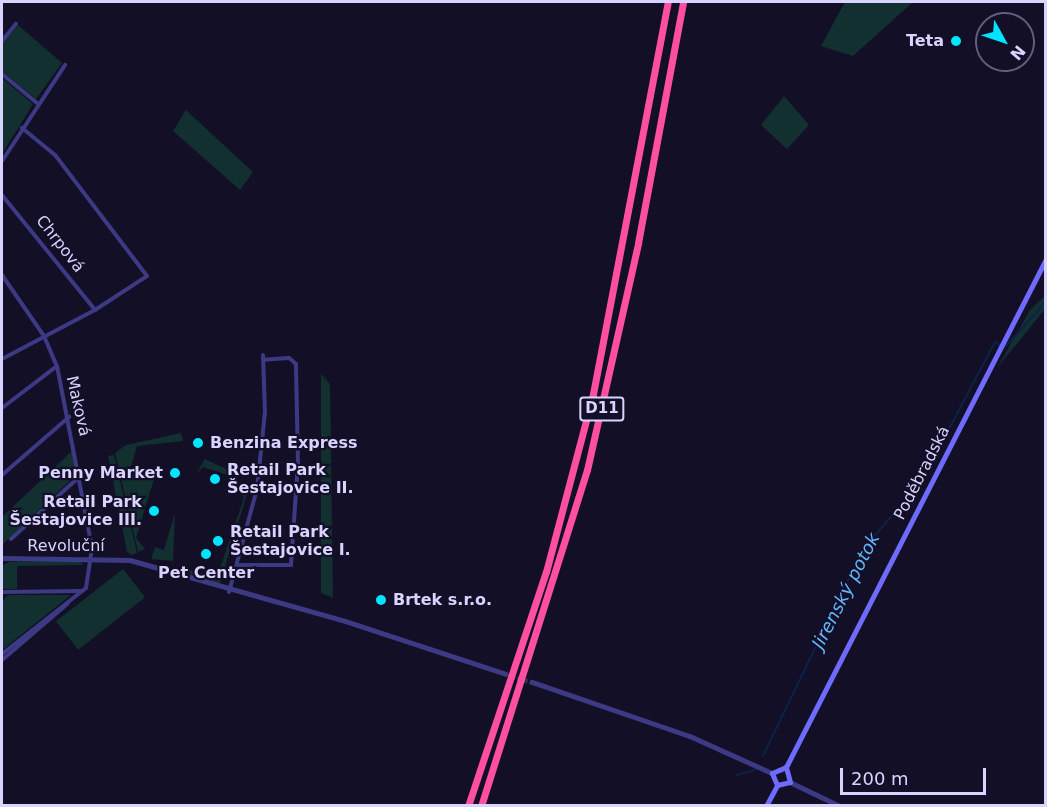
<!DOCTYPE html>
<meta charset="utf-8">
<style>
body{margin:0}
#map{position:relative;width:1047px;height:807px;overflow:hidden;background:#130f26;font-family:"DejaVu Sans",sans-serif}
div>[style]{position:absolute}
.green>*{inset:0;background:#12302f;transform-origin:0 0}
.stream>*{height:1.5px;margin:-0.75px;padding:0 0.75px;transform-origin:0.75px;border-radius:0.75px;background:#0c2248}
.tertiary-tunnel>*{height:4.5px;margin-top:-2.25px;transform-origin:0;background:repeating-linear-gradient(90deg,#312d47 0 4.5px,transparent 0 6.5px)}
.minor>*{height:4px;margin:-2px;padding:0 2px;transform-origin:2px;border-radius:2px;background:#3d3a85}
.tertiary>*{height:4.5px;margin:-2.25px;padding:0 2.25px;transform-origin:2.25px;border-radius:2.25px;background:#3d3a85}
.secondary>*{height:5px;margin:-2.5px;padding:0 2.5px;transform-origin:2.5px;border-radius:2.5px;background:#6f6bff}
.motorway>*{height:7px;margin:-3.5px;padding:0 3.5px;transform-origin:3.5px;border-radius:3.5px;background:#ff4fa3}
.dots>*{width:16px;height:16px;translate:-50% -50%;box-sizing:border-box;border:3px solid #130f26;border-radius:50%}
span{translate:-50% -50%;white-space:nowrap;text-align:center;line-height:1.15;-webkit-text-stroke:4.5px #130f26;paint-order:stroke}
.shield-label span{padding:2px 4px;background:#130f26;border:2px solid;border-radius:4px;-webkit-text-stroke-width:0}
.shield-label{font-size:15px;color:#d9d4ff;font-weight:700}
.poi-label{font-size:16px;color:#d9d4ff;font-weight:700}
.right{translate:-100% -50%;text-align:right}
.left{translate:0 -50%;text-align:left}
.street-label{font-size:16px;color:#d9d4ff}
.water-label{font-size:18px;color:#62b6ff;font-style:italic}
.frame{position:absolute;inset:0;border:3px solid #d9d4ff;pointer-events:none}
.north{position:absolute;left:975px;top:12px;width:60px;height:60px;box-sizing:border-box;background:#130f26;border:2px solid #625e7d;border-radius:50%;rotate:130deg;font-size:16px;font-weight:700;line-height:24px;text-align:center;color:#d9d4ff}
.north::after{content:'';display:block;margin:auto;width:21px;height:27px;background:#00e5ff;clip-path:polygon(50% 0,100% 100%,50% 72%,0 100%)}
.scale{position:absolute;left:840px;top:768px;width:146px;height:27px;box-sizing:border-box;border:3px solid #d9d4ff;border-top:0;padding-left:8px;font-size:18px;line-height:21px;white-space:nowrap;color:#d9d4ff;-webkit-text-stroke:4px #130f26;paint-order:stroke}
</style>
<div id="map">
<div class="green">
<i style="clip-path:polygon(845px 2px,913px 2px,853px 56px,821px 46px)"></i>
<i style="clip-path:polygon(18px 25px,62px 63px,36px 99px,2px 71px,2px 44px)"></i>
<i style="clip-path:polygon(2px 78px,33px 104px,2px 154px)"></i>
<i style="clip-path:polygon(784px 96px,809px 125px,787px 149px,761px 125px)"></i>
<i style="clip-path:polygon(186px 110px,253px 172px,240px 190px,173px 131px)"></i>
<i style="clip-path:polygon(1045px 296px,1045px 309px,997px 368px,1030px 310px)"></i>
<i style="clip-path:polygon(321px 374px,330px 384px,333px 598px,321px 593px)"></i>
<i style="clip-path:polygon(181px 433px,183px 441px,137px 446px,131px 466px,119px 469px,154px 479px,136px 538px,145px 549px,138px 552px,115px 453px,126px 445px)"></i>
<i style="clip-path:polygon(73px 450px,76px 475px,2px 545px,2px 517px)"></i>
<i style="clip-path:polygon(114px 455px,137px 553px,132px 555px,127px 552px,108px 456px)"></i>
<i style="clip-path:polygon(205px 459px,226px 469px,247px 494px,219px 586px,182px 571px,179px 567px,217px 577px,244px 498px,228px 475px,203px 467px,196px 474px)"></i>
<i style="clip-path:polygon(175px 513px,173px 561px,151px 559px,155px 547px,164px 550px)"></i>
<i style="clip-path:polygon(80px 561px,83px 565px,17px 566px,17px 589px,2px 589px,2px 566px,9px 562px)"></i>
<i style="left:123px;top:569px;width:36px;height:85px;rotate:52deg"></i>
<i style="clip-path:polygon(8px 595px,71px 595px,2px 650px,2px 601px)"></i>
</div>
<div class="stream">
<i style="left:1005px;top:347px;width:61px;rotate:-47.7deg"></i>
<i style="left:763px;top:756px;width:228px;rotate:-64.2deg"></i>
<i style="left:862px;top:551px;width:93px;rotate:-49.8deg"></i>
<i style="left:922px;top:480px;width:156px;rotate:-62.1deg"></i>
<i style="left:995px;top:342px;width:6px;rotate:31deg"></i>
<i style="left:737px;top:775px;width:19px;rotate:-16deg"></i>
</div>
<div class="tertiary-tunnel">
<i style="left:511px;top:676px;width:22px;rotate:16deg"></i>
</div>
<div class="minor">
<i style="left:2px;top:41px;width:22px;rotate:-51deg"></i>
<i style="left:2px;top:74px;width:45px;rotate:39.6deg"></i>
<i style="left:2px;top:161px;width:115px;rotate:-56.7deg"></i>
<i style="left:2px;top:195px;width:148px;rotate:51deg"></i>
<i style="left:2px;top:275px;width:74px;rotate:55.5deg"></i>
<i style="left:44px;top:336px;width:33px;rotate:67deg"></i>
<i style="left:57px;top:366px;width:185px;rotate:79.1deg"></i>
<i style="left:92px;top:548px;width:40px;rotate:98.5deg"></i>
<i style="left:86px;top:588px;width:107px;rotate:141.8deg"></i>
<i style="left:2px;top:359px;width:105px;rotate:-27.8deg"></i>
<i style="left:95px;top:310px;width:62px;rotate:-33.2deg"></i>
<i style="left:147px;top:276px;width:152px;rotate:-127.2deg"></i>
<i style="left:55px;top:155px;width:43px;rotate:-140.7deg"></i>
<i style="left:2px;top:408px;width:69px;rotate:-37.4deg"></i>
<i style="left:2px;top:475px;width:89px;rotate:-40.9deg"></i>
<i style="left:11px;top:539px;width:95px;rotate:-42.4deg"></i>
<i style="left:239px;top:565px;width:52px"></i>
<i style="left:291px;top:565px;width:102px;rotate:-86.1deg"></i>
<i style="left:298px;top:463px;width:99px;rotate:-91.2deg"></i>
<i style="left:296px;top:364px;width:9px;rotate:-139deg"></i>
<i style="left:289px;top:358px;width:26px;rotate:176deg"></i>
<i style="left:2px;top:592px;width:80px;rotate:-0.7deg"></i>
<i style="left:229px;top:592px;width:107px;rotate:-74.8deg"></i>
<i style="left:257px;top:489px;width:77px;rotate:-84.1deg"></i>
<i style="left:265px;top:412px;width:57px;rotate:-92deg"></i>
<i style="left:2px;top:660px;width:86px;rotate:-40.7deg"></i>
</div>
<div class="tertiary">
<i style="left:2px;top:558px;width:128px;rotate:0.9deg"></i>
<i style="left:130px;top:560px;width:223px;rotate:15.8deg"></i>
<i style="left:345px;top:621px;width:169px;rotate:18.2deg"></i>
<i style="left:532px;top:682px;width:167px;rotate:18.9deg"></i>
<i style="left:690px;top:736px;width:90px;rotate:24.3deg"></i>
<i style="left:790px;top:782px;width:55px;rotate:25.6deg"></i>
</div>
<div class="secondary">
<i style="left:786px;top:767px;width:571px;rotate:-62.9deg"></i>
<i style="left:777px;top:785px;width:13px;rotate:-13deg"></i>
<i style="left:790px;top:782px;width:16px;rotate:-105deg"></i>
<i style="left:777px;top:785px;width:13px;rotate:-113deg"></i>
<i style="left:772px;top:773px;width:15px;rotate:-23deg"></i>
<i style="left:766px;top:806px;width:24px;rotate:-62deg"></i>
</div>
<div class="motorway">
<i style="left:468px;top:806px;width:247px;rotate:-71.6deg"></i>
<i style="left:546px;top:572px;width:184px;rotate:-75.2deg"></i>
<i style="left:593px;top:394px;width:399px;rotate:-79.2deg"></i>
<i style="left:481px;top:806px;width:352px;rotate:-72.5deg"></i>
<i style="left:587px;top:470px;width:233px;rotate:-77.3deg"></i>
<i style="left:638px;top:243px;width:245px;rotate:-79.4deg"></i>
</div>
<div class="dots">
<i style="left:956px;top:41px;background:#00e5ff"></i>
<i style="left:198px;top:443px;background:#00e5ff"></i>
<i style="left:175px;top:473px;background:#00e5ff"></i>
<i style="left:215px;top:479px;background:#00e5ff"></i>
<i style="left:154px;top:511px;background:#00e5ff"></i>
<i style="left:218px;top:541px;background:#00e5ff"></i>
<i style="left:206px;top:554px;background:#00e5ff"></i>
<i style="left:381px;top:600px;background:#00e5ff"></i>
</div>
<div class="shield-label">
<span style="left:602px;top:409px">D11</span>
</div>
<div class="poi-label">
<span class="right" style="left:944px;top:41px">Teta</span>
<span class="left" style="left:210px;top:443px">Benzina Express</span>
<span class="left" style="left:227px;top:479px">Retail Park<br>Šestajovice II.</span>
<span class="right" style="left:163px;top:473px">Penny Market</span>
<span class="right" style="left:142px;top:511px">Retail Park<br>Šestajovice III.</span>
<span class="left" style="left:230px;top:541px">Retail Park<br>Šestajovice I.</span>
<span style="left:206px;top:573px">Pet Center</span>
<span class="left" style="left:393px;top:600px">Brtek s.r.o.</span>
</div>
<div class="street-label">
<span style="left:60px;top:244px;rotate:52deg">Chrpová</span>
<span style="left:78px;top:406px;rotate:77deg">Maková</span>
<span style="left:922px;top:473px;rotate:-63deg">Poděbradská</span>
<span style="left:66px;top:546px">Revoluční</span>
</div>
<div class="water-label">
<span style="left:846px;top:591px;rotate:-63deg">Jirenský potok</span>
</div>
<div class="frame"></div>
<div class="north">N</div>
<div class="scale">200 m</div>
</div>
